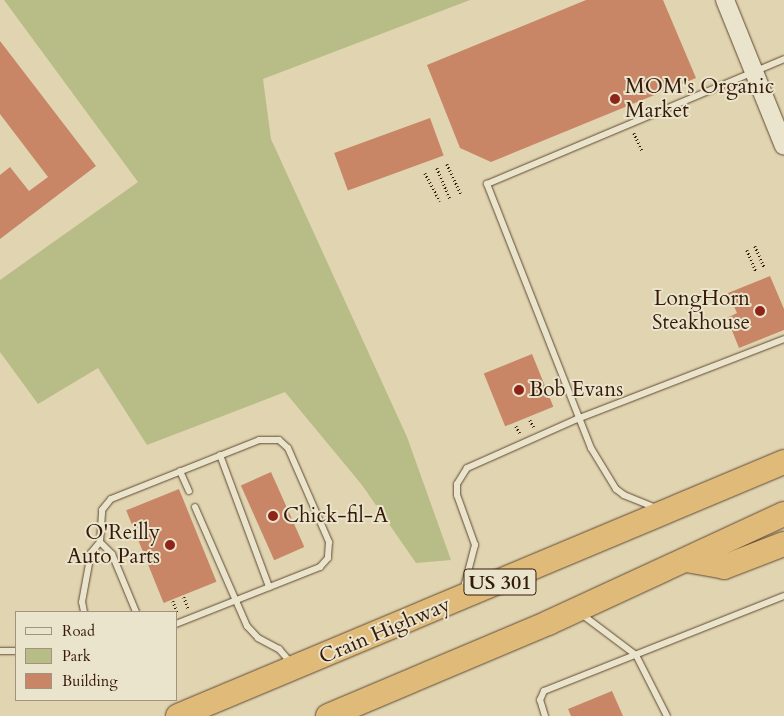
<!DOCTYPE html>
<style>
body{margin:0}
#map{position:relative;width:784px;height:716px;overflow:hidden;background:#e0d5b0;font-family:Cardo,serif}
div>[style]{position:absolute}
.green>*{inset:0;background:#b8bc87}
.building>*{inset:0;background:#c88666;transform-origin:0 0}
.path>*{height:2.5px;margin-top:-1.25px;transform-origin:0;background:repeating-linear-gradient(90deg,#351909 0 1px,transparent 0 3.5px)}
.roads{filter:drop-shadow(0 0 1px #604833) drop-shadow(0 0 1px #604833)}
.lane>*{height:6px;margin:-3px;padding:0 3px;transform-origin:3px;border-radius:3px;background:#ebe4cc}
.secondary>*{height:18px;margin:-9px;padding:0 9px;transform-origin:9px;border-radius:9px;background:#ebe4cc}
.highway>*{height:24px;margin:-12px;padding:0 12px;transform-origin:12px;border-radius:12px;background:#e0ba78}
.dots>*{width:14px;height:14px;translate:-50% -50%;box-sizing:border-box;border:2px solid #ebe4cc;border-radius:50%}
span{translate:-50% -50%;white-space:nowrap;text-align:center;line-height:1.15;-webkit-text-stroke:4px #ebe4cc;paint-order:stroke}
.shield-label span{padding:1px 4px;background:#ebe4cc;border:1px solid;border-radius:4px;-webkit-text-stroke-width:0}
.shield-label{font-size:20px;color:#351909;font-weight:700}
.poi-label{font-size:21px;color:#351909}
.left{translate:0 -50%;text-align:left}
.right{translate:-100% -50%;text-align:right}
.street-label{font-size:21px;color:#351909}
.legend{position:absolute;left:15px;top:611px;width:162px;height:90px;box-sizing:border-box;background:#ebe4cc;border:1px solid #a2937e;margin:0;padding:6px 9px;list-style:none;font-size:15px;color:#351909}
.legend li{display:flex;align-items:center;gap:10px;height:25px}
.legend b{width:25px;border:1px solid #a2937e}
</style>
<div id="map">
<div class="green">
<i style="clip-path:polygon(4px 0,470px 0,263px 79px,271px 139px,407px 437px,451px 560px,416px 563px,362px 485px,285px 392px,147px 445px,98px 368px,38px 404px,0 352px,0 280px,138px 182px)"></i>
</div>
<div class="building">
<i style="clip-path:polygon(586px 0,663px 0,696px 78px,491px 162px,460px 148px,427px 65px)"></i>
<i style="clip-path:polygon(0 41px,96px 166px,0 239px,0 175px,10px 167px,29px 191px,48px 177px,0 114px)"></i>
<i style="left:430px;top:118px;width:40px;height:102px;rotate:70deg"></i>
<i style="clip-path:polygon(770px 276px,784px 309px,784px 330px,739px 348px,727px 318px,737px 313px,728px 293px)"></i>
<i style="left:532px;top:354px;width:57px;height:52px;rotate:68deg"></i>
<i style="left:271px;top:472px;width:82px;height:33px;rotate:66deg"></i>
<i style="left:179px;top:489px;width:100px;height:57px;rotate:68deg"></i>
<i style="clip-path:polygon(612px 691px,623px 716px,571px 716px,568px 709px)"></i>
</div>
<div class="path">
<i style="left:634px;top:133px;width:19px;rotate:65deg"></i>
<i style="left:447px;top:164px;width:33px;rotate:65deg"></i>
<i style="left:437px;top:168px;width:33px;rotate:67deg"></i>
<i style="left:425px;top:173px;width:32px;rotate:62deg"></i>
<i style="left:755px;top:246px;width:24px;rotate:66deg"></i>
<i style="left:747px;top:250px;width:23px;rotate:67deg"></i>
<i style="left:530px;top:420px;width:8px;rotate:60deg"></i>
<i style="left:516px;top:426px;width:8px;rotate:60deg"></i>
<i style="left:184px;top:597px;width:12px;rotate:70deg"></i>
<i style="left:173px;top:601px;width:12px;rotate:70deg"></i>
</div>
<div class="roads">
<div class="lane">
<i style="left:220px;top:455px;width:141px;rotate:69.6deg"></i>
<i style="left:180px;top:471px;width:22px;rotate:66deg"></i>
<i style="left:195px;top:507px;width:130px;rotate:66.4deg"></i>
<i style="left:247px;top:626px;width:16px;rotate:47deg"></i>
<i style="left:258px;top:638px;width:24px;rotate:28deg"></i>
<i style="left:279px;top:649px;width:20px;rotate:49deg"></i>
<i style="left:656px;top:508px;width:35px;rotate:-158deg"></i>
<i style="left:624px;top:495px;width:10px;rotate:-143deg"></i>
<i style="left:616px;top:489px;width:48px;rotate:-121.4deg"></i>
<i style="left:591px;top:448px;width:284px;rotate:-111.5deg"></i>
<i style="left:487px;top:184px;width:322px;rotate:-22.8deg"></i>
<i style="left:100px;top:542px;width:17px;rotate:45deg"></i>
<i style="left:112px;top:554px;width:63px;rotate:67.5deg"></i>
<i style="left:463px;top:591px;width:48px;rotate:-75.4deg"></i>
<i style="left:475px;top:545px;width:53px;rotate:-109.8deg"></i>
<i style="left:457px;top:495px;width:11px;rotate:-90deg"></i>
<i style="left:457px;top:484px;width:19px;rotate:-58deg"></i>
<i style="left:467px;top:468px;width:120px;rotate:-24deg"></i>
<i style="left:577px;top:419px;width:222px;rotate:-21.1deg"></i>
<i style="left:84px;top:612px;width:10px;rotate:-101deg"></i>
<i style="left:82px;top:602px;width:50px;rotate:-79.6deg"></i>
<i style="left:91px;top:553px;width:14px;rotate:-51deg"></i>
<i style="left:100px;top:542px;width:32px;rotate:-86deg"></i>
<i style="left:102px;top:510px;width:14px;rotate:-51deg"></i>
<i style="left:111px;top:499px;width:159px;rotate:-21.7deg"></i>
<i style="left:259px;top:440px;width:20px"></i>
<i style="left:279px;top:440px;width:12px;rotate:42deg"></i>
<i style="left:288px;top:448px;width:103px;rotate:66.4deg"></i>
<i style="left:329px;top:542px;width:16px;rotate:94deg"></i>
<i style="left:328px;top:558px;width:12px;rotate:132deg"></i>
<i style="left:320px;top:567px;width:155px;rotate:158.4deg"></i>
<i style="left:580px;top:613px;width:70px;rotate:36.9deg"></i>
<i style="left:636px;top:655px;width:68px;rotate:63.1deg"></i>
<i style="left:0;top:651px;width:16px"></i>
<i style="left:545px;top:716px;width:17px;rotate:-107deg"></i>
<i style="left:540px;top:700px;width:10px;rotate:-66deg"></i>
<i style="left:544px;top:691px;width:258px;rotate:-21.6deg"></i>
</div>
<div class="secondary">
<i style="left:725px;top:0;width:157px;rotate:68deg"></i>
</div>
<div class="highway">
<i style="left:686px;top:560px;width:39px;rotate:10deg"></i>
<i style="left:724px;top:567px;width:64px;rotate:-21deg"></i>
<i style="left:178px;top:716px;width:657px;rotate:-22.74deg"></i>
<i style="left:328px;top:716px;width:239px;rotate:-22.9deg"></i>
<i style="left:548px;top:623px;width:260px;rotate:-24.8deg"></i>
</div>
</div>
<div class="dots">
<i style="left:615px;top:99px;background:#8f2418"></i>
<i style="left:760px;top:311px;background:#8f2418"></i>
<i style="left:519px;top:390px;background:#8f2418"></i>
<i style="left:273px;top:516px;background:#8f2418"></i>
<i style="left:170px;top:545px;background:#8f2418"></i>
</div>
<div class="shield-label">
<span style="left:500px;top:582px">US 301</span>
</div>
<div class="poi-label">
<span class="left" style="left:625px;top:99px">MOM's Organic<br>Market</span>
<span class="right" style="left:750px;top:311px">LongHorn<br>Steakhouse</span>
<span class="left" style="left:529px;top:390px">Bob Evans</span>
<span class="left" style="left:283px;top:516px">Chick-fil-A</span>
<span class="right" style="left:160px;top:545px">O'Reilly<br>Auto Parts</span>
</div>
<div class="street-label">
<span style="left:385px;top:631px;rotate:-23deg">Crain Highway</span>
</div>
<ul class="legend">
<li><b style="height:6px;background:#ebe4cc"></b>Road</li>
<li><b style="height:14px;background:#b8bc87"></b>Park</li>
<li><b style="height:14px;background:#c88666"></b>Building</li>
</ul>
</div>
